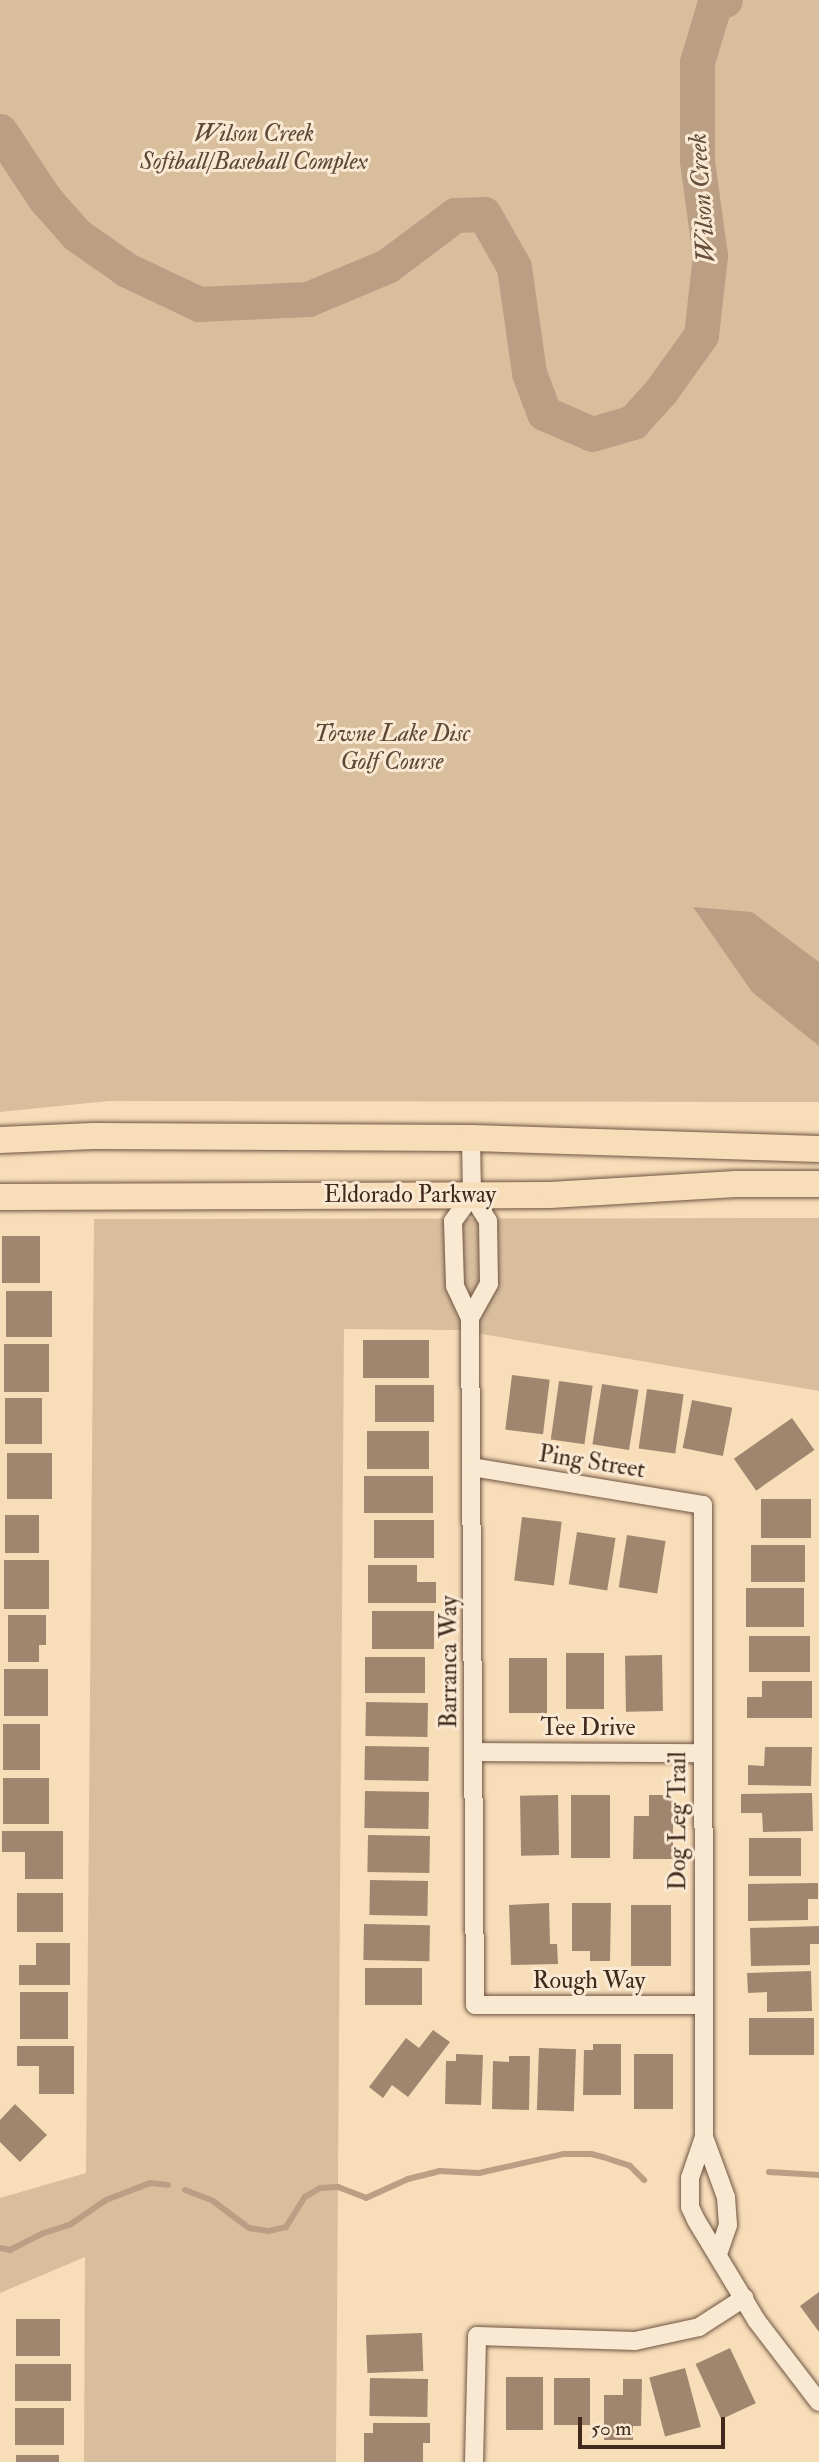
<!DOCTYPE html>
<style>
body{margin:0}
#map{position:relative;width:819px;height:2462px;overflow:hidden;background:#f8ddb9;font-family:"IM FELL Double Pica",serif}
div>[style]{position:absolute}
.green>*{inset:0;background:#d9be9e}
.water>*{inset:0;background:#ba9f84}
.stream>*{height:6px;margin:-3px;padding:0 3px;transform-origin:3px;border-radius:3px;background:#ba9f84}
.river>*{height:35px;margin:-17.5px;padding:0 17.5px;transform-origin:17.5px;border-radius:17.5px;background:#ba9f84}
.building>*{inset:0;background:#a0866e;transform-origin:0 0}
.roads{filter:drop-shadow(0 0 2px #6f5543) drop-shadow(0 0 2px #6f5543)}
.street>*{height:18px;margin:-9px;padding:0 9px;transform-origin:9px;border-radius:9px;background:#fae9d2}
.primary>*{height:26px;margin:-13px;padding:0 13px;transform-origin:13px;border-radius:13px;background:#f8ddb9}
span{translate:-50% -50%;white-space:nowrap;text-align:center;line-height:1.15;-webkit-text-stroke:6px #fae9d2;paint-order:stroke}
.park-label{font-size:24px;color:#5f4636;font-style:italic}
.street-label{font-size:24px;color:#41281c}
.water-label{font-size:26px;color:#654c3b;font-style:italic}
.scale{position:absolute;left:578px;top:2417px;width:147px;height:32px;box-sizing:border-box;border:4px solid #41281c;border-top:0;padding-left:9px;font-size:21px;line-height:24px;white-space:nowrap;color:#41281c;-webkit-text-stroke:5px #fae9d2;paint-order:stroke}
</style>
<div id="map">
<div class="green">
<i style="clip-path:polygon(0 0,819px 0,819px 1102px,109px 1101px,0 1112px)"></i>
<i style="clip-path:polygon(819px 1218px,819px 1391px,458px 1330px,344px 1329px,336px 2462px,84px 2462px,85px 2257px,0 2293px,0 2198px,86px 2173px,94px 1219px)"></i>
</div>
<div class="water">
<i style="clip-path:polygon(693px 907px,752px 912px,819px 962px,819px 1046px,752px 992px)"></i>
</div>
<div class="stream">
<i style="left:769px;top:2172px;width:50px;rotate:3.4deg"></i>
<i style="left:185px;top:2190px;width:30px;rotate:21deg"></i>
<i style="left:213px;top:2201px;width:45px;rotate:36.9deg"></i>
<i style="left:249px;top:2228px;width:20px;rotate:9deg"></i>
<i style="left:269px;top:2231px;width:17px;rotate:-13deg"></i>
<i style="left:286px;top:2227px;width:36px;rotate:-58deg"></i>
<i style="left:305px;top:2197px;width:17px;rotate:-31deg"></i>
<i style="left:320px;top:2188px;width:18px;rotate:-3deg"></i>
<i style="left:338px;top:2187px;width:30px;rotate:21deg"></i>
<i style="left:366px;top:2198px;width:46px;rotate:-24.3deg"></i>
<i style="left:408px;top:2179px;width:32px;rotate:-14deg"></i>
<i style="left:439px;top:2171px;width:40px;rotate:2.9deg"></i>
<i style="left:479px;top:2173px;width:86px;rotate:-12.7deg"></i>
<i style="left:563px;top:2154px;width:28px"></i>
<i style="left:591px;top:2154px;width:12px;rotate:14deg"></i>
<i style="left:603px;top:2157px;width:28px;rotate:18deg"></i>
<i style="left:630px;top:2166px;width:20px;rotate:45deg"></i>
<i style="left:0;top:2248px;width:10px;rotate:11deg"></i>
<i style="left:10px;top:2250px;width:35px;rotate:-27deg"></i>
<i style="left:41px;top:2234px;width:32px;rotate:-18deg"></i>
<i style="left:71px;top:2224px;width:42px;rotate:-34.4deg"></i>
<i style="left:106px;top:2200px;width:47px;rotate:-21.1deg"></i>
<i style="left:150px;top:2183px;width:18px;rotate:6deg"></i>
</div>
<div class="river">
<i style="left:0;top:131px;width:82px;rotate:56.5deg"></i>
<i style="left:45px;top:199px;width:48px;rotate:48.4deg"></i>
<i style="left:77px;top:235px;width:61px;rotate:35deg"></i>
<i style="left:127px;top:270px;width:80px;rotate:25.3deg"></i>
<i style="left:199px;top:304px;width:109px;rotate:-2.6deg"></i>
<i style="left:308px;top:299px;width:86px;rotate:-22.7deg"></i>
<i style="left:387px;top:266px;width:85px;rotate:-36.9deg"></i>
<i style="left:455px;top:215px;width:29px;rotate:-2deg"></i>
<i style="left:484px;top:214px;width:61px;rotate:60.5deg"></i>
<i style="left:514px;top:267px;width:107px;rotate:81.9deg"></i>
<i style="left:529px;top:373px;width:43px;rotate:69.4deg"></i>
<i style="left:544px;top:413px;width:52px;rotate:23.6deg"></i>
<i style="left:592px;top:434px;width:43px;rotate:-16.3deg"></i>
<i style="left:633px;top:422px;width:42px;rotate:-47.9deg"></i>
<i style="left:661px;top:391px;width:69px;rotate:-54.5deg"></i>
<i style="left:701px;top:335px;width:80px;rotate:-83.5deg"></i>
<i style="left:710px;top:256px;width:96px;rotate:-97.8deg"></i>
<i style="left:697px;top:161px;width:99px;rotate:-90deg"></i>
<i style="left:697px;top:62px;width:63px;rotate:-73.3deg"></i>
<i style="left:715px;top:2px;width:10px;rotate:-11deg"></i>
</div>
<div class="building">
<i style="left:2px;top:1236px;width:38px;height:47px"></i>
<i style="left:6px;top:1291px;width:46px;height:46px"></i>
<i style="left:363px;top:1340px;width:66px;height:38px"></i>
<i style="left:4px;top:1344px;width:45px;height:48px"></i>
<i style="left:512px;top:1375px;width:38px;height:55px;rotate:7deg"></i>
<i style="left:559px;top:1381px;width:34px;height:59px;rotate:8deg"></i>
<i style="left:602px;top:1384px;width:37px;height:61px;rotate:9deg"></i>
<i style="left:375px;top:1385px;width:59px;height:37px"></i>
<i style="left:647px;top:1389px;width:37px;height:60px;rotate:8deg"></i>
<i style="left:5px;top:1398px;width:37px;height:46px"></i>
<i style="left:692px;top:1400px;width:41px;height:49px;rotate:11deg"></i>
<i style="left:792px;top:1418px;width:39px;height:71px;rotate:55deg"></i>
<i style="left:367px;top:1431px;width:62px;height:38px"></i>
<i style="left:7px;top:1453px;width:45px;height:46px"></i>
<i style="left:364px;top:1476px;width:69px;height:37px"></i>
<i style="left:761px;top:1499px;width:50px;height:39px"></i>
<i style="left:5px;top:1515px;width:34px;height:38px"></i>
<i style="left:522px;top:1517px;width:40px;height:64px;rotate:7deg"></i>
<i style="left:374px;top:1520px;width:60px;height:38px"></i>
<i style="left:577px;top:1532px;width:39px;height:53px;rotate:9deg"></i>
<i style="left:627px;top:1535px;width:39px;height:53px;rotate:9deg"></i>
<i style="left:751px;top:1545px;width:54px;height:37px"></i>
<i style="left:4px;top:1560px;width:45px;height:49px"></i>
<i style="clip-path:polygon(368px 1565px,417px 1565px,417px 1582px,436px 1582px,436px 1603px,368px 1603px)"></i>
<i style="left:746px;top:1588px;width:58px;height:39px"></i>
<i style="left:372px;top:1611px;width:62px;height:38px"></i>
<i style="clip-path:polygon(8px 1615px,46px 1615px,46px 1645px,39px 1645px,39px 1662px,8px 1662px)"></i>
<i style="left:749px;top:1636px;width:61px;height:36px"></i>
<i style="left:604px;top:1653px;width:56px;height:38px;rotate:90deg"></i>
<i style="left:662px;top:1655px;width:56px;height:37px;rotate:89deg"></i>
<i style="left:365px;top:1657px;width:60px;height:36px"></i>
<i style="left:509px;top:1658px;width:38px;height:55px"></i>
<i style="left:4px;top:1669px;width:44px;height:47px"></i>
<i style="clip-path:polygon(762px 1681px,812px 1681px,812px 1718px,747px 1718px,747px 1697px,762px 1697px)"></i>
<i style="left:366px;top:1702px;width:62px;height:34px;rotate:1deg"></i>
<i style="left:3px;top:1724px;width:37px;height:46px"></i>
<i style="left:365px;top:1746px;width:64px;height:34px;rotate:1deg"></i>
<i style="clip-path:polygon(765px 1747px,812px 1747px,811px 1786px,748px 1785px,748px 1765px,764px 1766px)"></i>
<i style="left:3px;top:1778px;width:46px;height:46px"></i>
<i style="left:365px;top:1791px;width:64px;height:37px;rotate:1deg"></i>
<i style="clip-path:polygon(812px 1793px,813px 1831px,763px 1832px,762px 1813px,741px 1813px,741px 1794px)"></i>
<i style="left:558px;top:1795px;width:60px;height:38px;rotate:89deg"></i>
<i style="left:571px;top:1795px;width:39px;height:63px"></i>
<i style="clip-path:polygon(649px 1795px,673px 1795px,673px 1859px,633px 1859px,634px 1816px,649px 1816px)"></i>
<i style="clip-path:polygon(2px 1831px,63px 1831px,63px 1879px,25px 1879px,25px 1852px,2px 1852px)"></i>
<i style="left:368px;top:1835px;width:62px;height:37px;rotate:1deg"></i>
<i style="left:749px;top:1838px;width:52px;height:38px"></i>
<i style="left:370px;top:1880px;width:58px;height:35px;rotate:1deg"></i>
<i style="clip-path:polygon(818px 1883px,818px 1899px,808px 1899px,808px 1920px,748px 1921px,748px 1884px)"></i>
<i style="left:17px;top:1893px;width:46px;height:39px"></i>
<i style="clip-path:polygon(549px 1903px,550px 1944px,557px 1944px,558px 1964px,511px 1965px,509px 1905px)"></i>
<i style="clip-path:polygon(572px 1903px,611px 1903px,610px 1961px,590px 1961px,590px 1951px,572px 1951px)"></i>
<i style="left:631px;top:1905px;width:40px;height:61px"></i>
<i style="left:364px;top:1924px;width:66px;height:36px;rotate:1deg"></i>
<i style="clip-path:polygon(819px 1926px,819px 1944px,810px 1944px,810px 1965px,751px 1966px,750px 1928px)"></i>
<i style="clip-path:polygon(36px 1943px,70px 1943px,70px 1985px,19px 1985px,19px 1965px,36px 1965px)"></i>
<i style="left:365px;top:1968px;width:57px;height:37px"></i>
<i style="clip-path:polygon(811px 1971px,812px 2011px,767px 2012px,767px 1992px,748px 1993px,747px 1973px)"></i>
<i style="left:20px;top:1992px;width:48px;height:47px"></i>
<i style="left:749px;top:2018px;width:65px;height:37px"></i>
<i style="clip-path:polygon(433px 2030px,450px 2042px,408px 2097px,392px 2085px,383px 2098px,369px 2087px,406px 2038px,419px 2048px)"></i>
<i style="clip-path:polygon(593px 2044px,621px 2044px,621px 2095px,583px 2095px,584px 2050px,593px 2050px)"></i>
<i style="clip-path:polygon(17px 2046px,74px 2046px,74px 2094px,39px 2094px,39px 2066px,17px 2066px)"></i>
<i style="left:539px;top:2048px;width:37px;height:62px;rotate:2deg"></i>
<i style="clip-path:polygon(456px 2054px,483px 2055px,481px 2105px,445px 2104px,446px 2061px,456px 2061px)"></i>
<i style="left:634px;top:2054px;width:39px;height:55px"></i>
<i style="clip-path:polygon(509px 2056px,530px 2056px,529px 2110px,492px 2109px,493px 2061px,509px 2062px)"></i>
<i style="clip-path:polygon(15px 2104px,47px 2135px,20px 2162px,0 2142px,0 2120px)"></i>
<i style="clip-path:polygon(819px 2292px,819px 2332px,800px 2306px)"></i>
<i style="left:16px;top:2319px;width:44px;height:37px"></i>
<i style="left:422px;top:2333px;width:38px;height:56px;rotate:88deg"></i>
<i style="left:730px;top:2348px;width:61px;height:38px;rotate:65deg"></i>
<i style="left:15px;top:2364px;width:56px;height:37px"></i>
<i style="left:685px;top:2368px;width:61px;height:37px;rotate:75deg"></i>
<i style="left:506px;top:2377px;width:37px;height:53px"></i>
<i style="left:370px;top:2378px;width:58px;height:38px;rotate:1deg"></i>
<i style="left:554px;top:2378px;width:36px;height:47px"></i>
<i style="clip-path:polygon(623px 2379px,642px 2379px,641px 2426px,633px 2426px,633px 2440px,604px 2440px,604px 2395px,623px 2395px)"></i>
<i style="left:15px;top:2408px;width:49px;height:37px"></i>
<i style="clip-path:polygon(373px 2423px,430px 2423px,430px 2443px,423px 2443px,423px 2462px,364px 2462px,364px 2433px,373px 2433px)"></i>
<i style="left:16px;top:2455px;width:43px;height:7px"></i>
</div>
<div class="roads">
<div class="street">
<i style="left:472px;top:1195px;width:32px;rotate:126deg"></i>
<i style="left:453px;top:1221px;width:65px;rotate:88.2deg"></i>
<i style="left:455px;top:1286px;width:35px;rotate:65deg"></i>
<i style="left:470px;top:1318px;width:687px;rotate:89.58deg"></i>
<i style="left:475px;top:2005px;width:229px"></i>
<i style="left:470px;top:1318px;width:39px;rotate:-61deg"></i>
<i style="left:489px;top:1284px;width:63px;rotate:-90.9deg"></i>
<i style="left:488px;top:1221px;width:31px;rotate:-122deg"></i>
<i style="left:472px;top:1195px;width:57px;rotate:-91deg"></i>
<i style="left:472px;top:1467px;width:234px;rotate:9.3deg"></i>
<i style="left:703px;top:1505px;width:632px;rotate:89.91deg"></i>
<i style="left:704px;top:2137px;width:64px;rotate:69.9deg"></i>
<i style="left:726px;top:2197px;width:28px;rotate:86deg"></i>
<i style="left:728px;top:2225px;width:31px;rotate:109deg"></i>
<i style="left:474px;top:1752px;width:228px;rotate:0.3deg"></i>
<i style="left:704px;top:2137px;width:43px;rotate:108.9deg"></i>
<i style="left:690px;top:2178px;width:29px;rotate:90deg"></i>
<i style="left:690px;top:2207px;width:14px;rotate:65deg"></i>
<i style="left:696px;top:2220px;width:118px;rotate:58.9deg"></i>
<i style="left:757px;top:2321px;width:102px;rotate:52.6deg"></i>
<i style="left:474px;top:2462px;width:126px;rotate:-88.6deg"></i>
<i style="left:477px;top:2336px;width:158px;rotate:1.8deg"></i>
<i style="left:635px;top:2341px;width:66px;rotate:-12.3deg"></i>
<i style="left:699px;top:2327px;width:54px;rotate:-32.8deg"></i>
</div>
<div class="primary">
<i style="left:0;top:1140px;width:93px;rotate:-2.5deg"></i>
<i style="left:93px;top:1136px;width:378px;rotate:0.3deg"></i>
<i style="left:471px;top:1138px;width:348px;rotate:1.8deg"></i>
<i style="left:0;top:1197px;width:550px;rotate:-0.21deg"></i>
<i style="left:550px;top:1195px;width:186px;rotate:-3.4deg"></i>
<i style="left:736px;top:1184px;width:83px"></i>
</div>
</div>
<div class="park-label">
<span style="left:254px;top:148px">Wilson Creek<br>Softball/Baseball Complex</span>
<span style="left:392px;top:748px">Towne Lake Disc<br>Golf Course</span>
</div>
<div class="street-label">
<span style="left:410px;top:1195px">Eldorado Parkway</span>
<span style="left:592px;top:1462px;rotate:9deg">Ping Street</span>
<span style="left:449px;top:1662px;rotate:-90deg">Barranca Way</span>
<span style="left:588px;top:1728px">Tee Drive</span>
<span style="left:678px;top:1821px;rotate:-90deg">Dog Leg Trail</span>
<span style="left:589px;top:1981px">Rough Way</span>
</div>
<div class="water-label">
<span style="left:703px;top:198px;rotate:-94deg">Wilson Creek</span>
</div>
<div class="scale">50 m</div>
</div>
